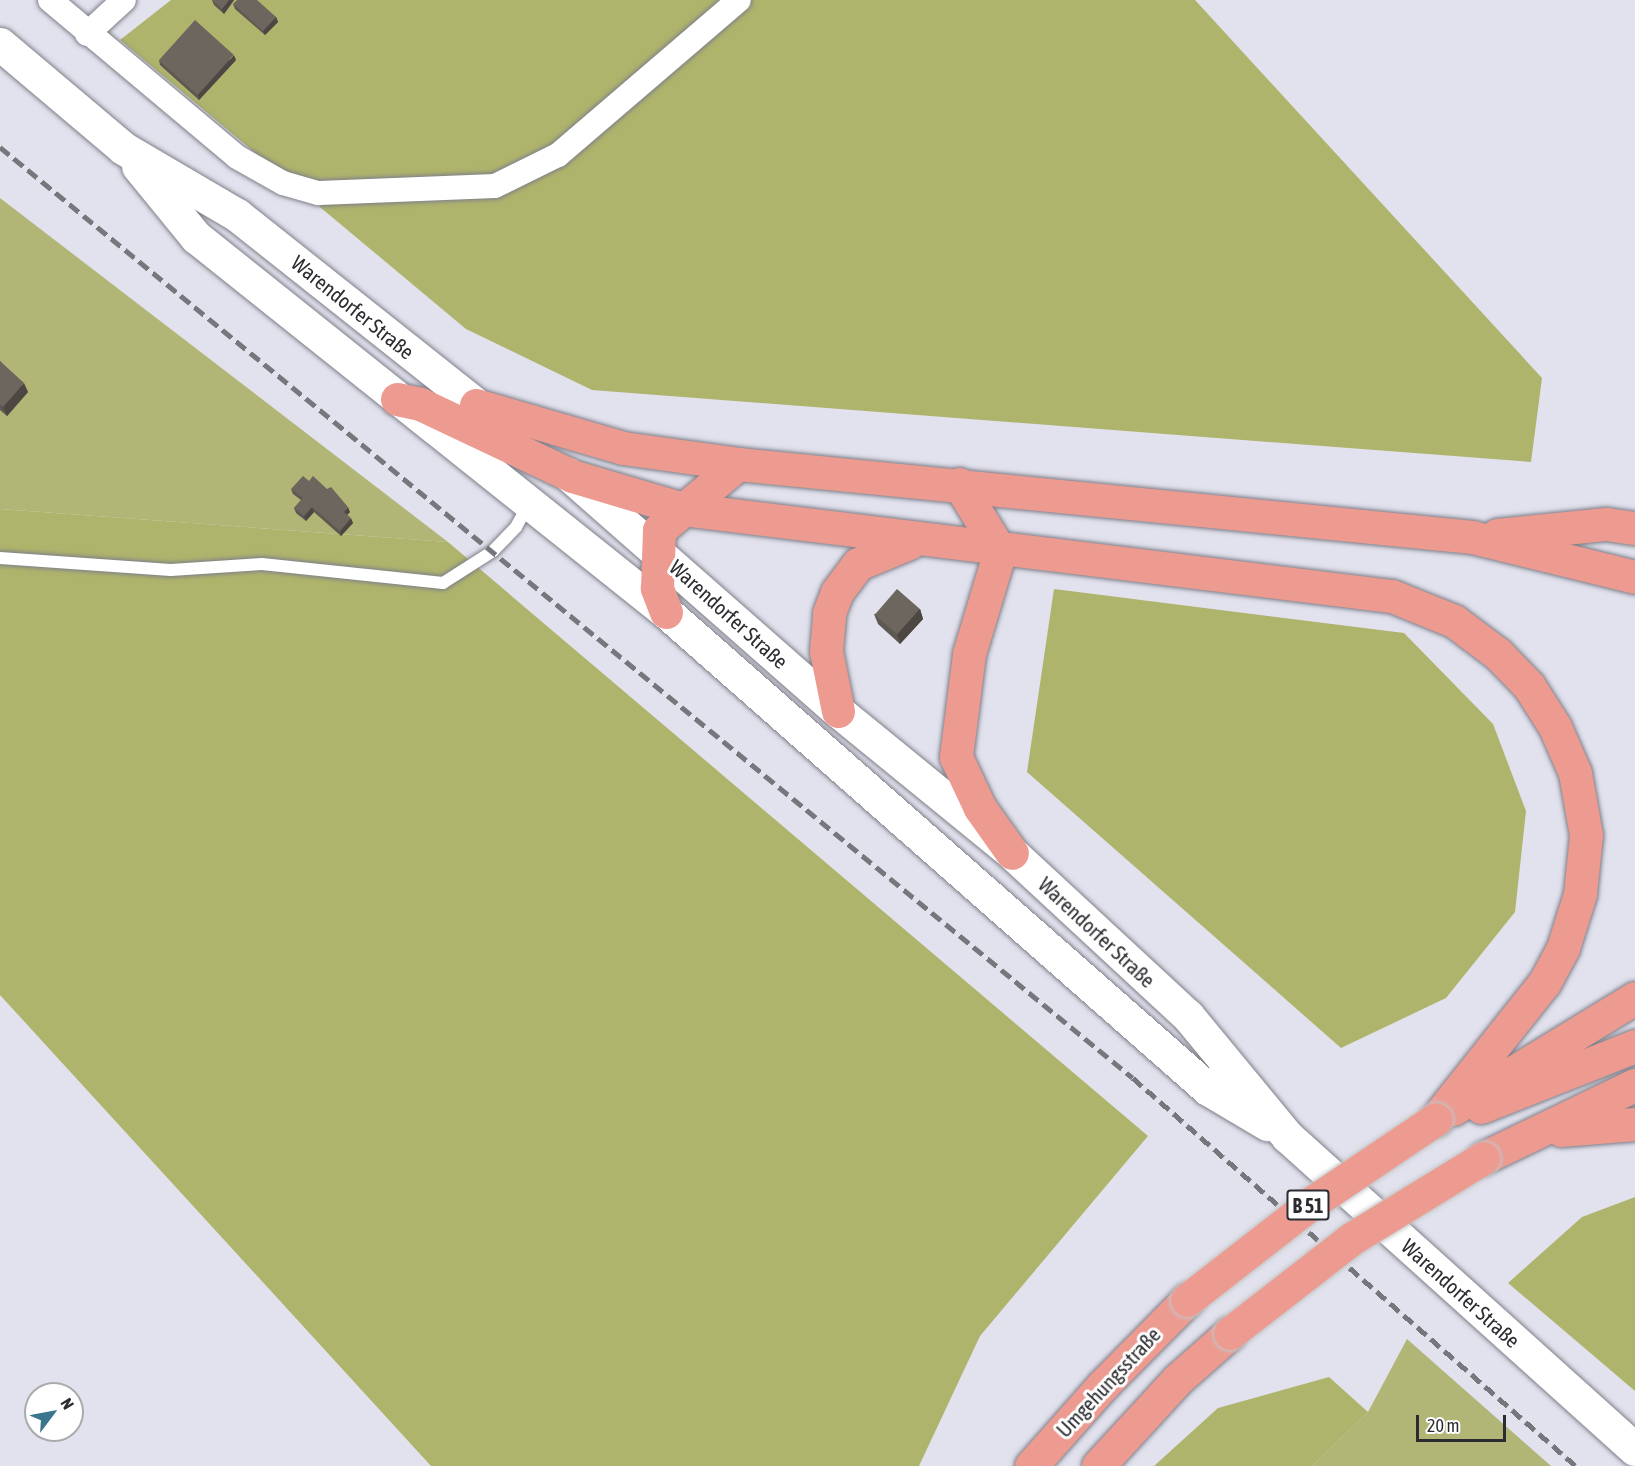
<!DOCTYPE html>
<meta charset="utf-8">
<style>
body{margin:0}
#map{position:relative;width:1635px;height:1466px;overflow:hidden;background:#e1e2ed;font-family:"Asap Condensed",sans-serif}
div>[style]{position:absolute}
.green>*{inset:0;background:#b1b676}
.forest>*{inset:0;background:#afb46c}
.roads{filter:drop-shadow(0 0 2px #7e7f89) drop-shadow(0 0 2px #7e7f89)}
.lane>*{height:12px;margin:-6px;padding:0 6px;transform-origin:6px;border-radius:6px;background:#fff}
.street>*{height:24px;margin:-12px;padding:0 12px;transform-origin:12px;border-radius:12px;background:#fff}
.secondary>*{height:33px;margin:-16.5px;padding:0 16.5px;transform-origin:16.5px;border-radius:16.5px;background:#fff}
.highway>*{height:33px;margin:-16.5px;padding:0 16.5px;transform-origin:16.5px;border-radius:16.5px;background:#ed9b91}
.rail>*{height:4.5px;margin-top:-2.25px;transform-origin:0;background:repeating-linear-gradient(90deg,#76777d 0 12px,transparent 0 18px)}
.bridges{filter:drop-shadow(0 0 2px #c4c4c5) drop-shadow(0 0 2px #c4c4c5)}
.highway-bridge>*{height:33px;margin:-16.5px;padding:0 16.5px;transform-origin:16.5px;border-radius:16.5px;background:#ed9b91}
.wall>*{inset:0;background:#5d5851}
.shaded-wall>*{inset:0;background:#4c4742}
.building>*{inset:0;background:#6c665e;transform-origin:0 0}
span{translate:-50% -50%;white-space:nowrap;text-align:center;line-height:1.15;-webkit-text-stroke:6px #fff;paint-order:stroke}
.shield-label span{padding:2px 4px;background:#fff;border:2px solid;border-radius:4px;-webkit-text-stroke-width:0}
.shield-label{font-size:20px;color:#2b2c30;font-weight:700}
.street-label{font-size:21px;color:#2b2c30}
.north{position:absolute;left:24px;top:1382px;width:60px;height:60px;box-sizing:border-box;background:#fff;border:2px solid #aaabac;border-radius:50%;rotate:58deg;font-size:16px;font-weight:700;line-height:24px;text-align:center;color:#2b2c30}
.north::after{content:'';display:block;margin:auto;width:21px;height:27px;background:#3a748d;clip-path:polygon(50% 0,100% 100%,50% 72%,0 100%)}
.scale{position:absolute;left:1416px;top:1415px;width:90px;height:27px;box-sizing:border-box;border:3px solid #2b2c30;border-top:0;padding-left:8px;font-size:18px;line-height:21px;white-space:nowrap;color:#2b2c30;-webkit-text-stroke:4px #fff;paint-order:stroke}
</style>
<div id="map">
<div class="green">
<i style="clip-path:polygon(0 198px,448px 542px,0 509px)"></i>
<i style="clip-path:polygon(1407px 1339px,1551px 1466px,1312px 1466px,1368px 1412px)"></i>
</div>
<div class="forest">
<i style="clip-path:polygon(171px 0,1195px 0,1542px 378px,1531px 462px,592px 390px,466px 329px,120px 40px)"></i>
<i style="clip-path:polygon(0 509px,448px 542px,1148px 1136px,980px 1336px,919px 1466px,431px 1466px,0 995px)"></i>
<i style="clip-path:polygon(1054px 589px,1404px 633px,1493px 724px,1526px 811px,1515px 912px,1446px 998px,1341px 1048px,1027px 772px)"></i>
<i style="clip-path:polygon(1635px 1197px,1635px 1391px,1508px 1283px,1582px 1217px)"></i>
<i style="clip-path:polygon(1329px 1377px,1368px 1412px,1312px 1466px,1154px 1466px,1218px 1408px)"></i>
</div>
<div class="roads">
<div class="lane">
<i style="left:0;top:558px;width:171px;rotate:4deg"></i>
<i style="left:171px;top:570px;width:91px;rotate:-3.8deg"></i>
<i style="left:262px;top:564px;width:182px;rotate:6deg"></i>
<i style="left:443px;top:583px;width:59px;rotate:-32.6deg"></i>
<i style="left:493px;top:551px;width:33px;rotate:-46deg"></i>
<i style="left:516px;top:527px;width:25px;rotate:-61deg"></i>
</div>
<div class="street">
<i style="left:50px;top:0;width:244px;rotate:40deg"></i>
<i style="left:237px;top:157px;width:53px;rotate:29.5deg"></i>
<i style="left:283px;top:183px;width:37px;rotate:16deg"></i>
<i style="left:319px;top:193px;width:176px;rotate:-2.3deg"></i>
<i style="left:495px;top:186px;width:70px;rotate:-26.2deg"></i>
<i style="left:558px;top:155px;width:238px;rotate:-40.6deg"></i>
<i style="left:87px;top:34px;width:50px;rotate:-42.6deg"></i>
</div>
<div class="secondary">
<i style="left:0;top:44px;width:161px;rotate:40.2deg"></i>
<i style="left:123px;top:148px;width:132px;rotate:30.4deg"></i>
<i style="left:237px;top:215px;width:333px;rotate:38.4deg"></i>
<i style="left:138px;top:166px;width:92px;rotate:50.8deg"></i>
<i style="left:196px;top:237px;width:601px;rotate:38.59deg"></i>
<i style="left:666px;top:612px;width:722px;rotate:41.35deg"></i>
<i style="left:1208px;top:1089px;width:69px;rotate:30.7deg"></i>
<i style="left:568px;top:474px;width:359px;rotate:41.3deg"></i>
<i style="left:838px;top:711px;width:225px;rotate:39.2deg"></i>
<i style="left:1012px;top:853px;width:240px;rotate:42.8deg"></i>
<i style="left:1188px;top:1016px;width:156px;rotate:50.5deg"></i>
<i style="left:1287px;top:1136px;width:468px;rotate:42deg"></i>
</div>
<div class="highway">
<i style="left:397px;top:399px;width:24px;rotate:12deg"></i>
<i style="left:420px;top:404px;width:168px;rotate:25.3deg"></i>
<i style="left:572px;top:476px;width:116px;rotate:16.6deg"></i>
<i style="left:683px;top:509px;width:714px;rotate:7deg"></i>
<i style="left:1392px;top:596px;width:67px;rotate:22deg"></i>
<i style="left:1454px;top:621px;width:55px;rotate:36.9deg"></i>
<i style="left:1498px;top:654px;width:45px;rotate:45.9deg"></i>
<i style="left:1529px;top:686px;width:49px;rotate:57.6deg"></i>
<i style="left:1555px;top:727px;width:50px;rotate:66.5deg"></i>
<i style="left:1575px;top:773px;width:63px;rotate:79.9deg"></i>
<i style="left:1586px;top:835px;width:59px;rotate:95.8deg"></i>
<i style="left:1580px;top:894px;width:57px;rotate:107.5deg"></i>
<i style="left:1563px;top:948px;width:40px;rotate:118deg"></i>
<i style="left:1544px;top:983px;width:174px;rotate:128.5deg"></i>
<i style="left:476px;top:405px;width:153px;rotate:16.3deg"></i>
<i style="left:623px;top:448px;width:116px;rotate:7.9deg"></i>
<i style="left:738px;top:464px;width:738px;rotate:5.68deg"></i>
<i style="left:1472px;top:537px;width:168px;rotate:13.8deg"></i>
<i style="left:959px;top:484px;width:79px;rotate:58.5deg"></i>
<i style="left:1000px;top:551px;width:108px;rotate:106.8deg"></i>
<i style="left:969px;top:654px;width:104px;rotate:97.2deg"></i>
<i style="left:956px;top:757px;width:56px;rotate:64.8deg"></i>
<i style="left:980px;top:808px;width:55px;rotate:54.6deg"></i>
<i style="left:1497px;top:535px;width:110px;rotate:-5.8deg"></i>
<i style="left:1606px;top:524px;width:29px;rotate:8deg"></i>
<i style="left:666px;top:612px;width:26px;rotate:-111deg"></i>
<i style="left:657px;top:588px;width:58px;rotate:-88deg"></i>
<i style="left:659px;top:530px;width:103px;rotate:-39.9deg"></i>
<i style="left:838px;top:711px;width:61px;rotate:-101.3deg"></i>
<i style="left:826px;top:651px;width:38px;rotate:-85deg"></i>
<i style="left:829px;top:613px;width:22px;rotate:-69deg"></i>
<i style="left:837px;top:592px;width:35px;rotate:-53deg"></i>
<i style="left:858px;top:564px;width:57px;rotate:-22.5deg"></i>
<i style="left:1481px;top:1107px;width:166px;rotate:-21.6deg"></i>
<i style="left:1453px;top:1109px;width:213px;rotate:-31.4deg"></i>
<i style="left:1561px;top:1130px;width:74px;rotate:-4.6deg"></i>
<i style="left:1483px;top:1158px;width:169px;rotate:-25.7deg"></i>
<i style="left:1031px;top:1466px;width:108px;rotate:-48.4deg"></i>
<i style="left:1103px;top:1385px;width:120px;rotate:-45.3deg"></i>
<i style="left:1098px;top:1466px;width:118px;rotate:-47.4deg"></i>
<i style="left:1178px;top:1379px;width:69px;rotate:-41.5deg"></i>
</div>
</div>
<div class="rail">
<i style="left:0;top:147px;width:1466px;rotate:39.41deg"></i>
<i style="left:1133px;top:1078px;width:589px;rotate:41.21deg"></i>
</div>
<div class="bridges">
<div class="highway-bridge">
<i style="left:1187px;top:1300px;width:160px;rotate:-37.9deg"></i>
<i style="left:1313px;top:1202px;width:148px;rotate:-34deg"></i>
<i style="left:1230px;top:1333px;width:153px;rotate:-37.8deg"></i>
<i style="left:1351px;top:1239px;width:155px;rotate:-31.5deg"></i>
</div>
</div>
<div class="wall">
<i style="clip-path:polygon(212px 0,234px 0,224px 14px,214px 5px)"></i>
<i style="clip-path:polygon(233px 4px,276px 17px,278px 22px,265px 35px,235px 9px)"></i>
<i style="clip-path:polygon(159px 60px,236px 60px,199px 100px,160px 65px)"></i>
<i style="clip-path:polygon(0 361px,28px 392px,7px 416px,0 410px)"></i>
<i style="clip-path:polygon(291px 489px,350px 512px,347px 515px,353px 523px,341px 536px,314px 512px,306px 521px,296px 513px,294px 508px,301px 500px,293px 494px)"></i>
<i style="clip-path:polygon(920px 609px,923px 619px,900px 644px,878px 624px,874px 614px)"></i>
</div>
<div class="shaded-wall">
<i style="clip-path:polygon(229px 0,234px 0,224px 14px,222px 9px)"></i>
<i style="clip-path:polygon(276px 17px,278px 22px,265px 35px,263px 31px)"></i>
<i style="clip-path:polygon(234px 55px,236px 60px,199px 100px,198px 95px)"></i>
<i style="clip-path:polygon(24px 383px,28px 392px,7px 416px,3px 407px)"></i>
<i style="clip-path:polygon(312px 507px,314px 512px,306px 521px,304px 516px)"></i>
<i style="clip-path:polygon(348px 507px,350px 512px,345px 517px,344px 512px)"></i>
<i style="clip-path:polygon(351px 518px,353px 523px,341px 536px,340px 531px)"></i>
<i style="clip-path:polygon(920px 609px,923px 619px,900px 644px,897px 634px)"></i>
</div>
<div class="building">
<i style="clip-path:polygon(212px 0,229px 0,222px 9px)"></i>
<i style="clip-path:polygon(237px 0,257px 0,276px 17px,263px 31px,233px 4px)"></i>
<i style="left:195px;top:20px;width:52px;height:54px;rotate:42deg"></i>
<i style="clip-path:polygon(0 361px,24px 383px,3px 407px,0 404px)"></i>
<i style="clip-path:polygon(303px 476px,309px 481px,313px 476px,327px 489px,331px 487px,348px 507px,344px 512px,351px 518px,340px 531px,312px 507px,304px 516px,294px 508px,303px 498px,291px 489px)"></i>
<i style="left:897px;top:589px;width:30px;height:34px;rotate:41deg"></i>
</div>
<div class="shield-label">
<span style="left:1308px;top:1205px">B 51</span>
</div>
<div class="street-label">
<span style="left:353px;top:307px;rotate:39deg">Warendorfer Straße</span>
<span style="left:729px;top:614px;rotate:42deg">Warendorfer Straße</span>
<span style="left:1097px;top:932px;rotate:43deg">Warendorfer Straße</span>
<span style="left:1461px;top:1293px;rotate:42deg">Warendorfer Straße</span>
<span style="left:1108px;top:1382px;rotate:-47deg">Umgehungsstraße</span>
</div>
<div class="north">N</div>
<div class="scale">20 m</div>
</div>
